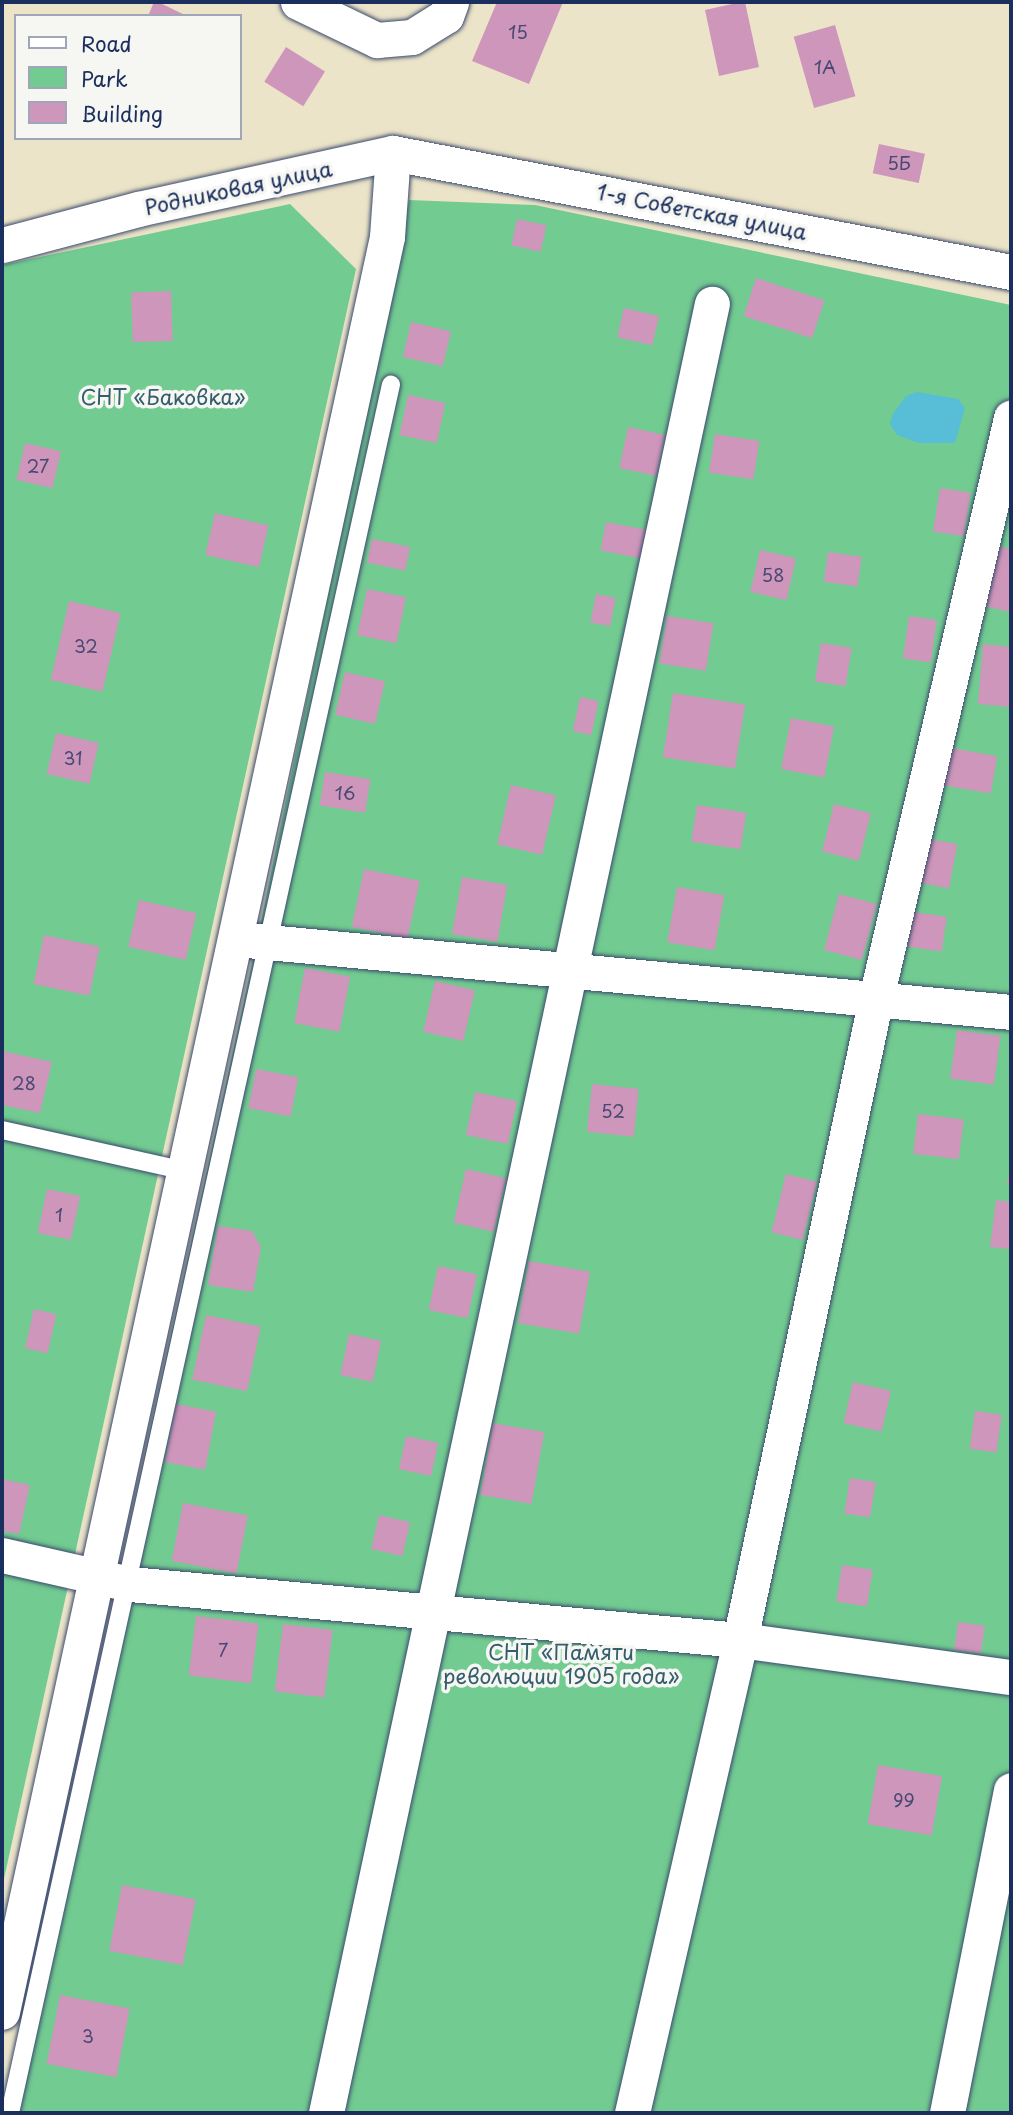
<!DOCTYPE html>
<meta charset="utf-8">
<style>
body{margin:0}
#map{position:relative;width:1013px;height:2115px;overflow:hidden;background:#ece4c8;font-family:"Playpen Sans",sans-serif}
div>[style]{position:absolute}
.green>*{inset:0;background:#72cb91}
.water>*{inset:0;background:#58bdd6}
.building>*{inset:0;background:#ce96ba;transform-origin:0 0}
.roads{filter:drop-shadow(0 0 2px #3a4a6e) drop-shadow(0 0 2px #3a4a6e)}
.lane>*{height:18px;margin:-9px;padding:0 9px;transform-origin:9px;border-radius:9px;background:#fff}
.street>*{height:35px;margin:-17.5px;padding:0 17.5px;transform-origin:17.5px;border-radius:17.5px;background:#fff}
span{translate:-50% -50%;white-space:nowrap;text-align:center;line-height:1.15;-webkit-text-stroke:7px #f6f6f2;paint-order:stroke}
.number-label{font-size:18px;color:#484975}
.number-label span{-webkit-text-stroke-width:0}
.street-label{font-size:21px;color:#1b2f5e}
.park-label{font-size:21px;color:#355e6d}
.frame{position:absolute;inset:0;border:4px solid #1b2f5e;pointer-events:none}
.legend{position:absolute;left:14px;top:14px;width:228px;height:126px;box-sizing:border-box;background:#f6f6f2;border:2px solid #9ea6b7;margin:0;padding:9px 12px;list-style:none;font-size:21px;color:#1b2f5e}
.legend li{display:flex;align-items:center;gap:14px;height:35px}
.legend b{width:35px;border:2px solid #9ea6b7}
</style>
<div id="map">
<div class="green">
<i style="clip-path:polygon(409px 200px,535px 205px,1011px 305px,1011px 2113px,2px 2113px,257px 941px)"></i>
<i style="clip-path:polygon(290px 204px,356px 269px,2px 1888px,2px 265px)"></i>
</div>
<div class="water">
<i style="clip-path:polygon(917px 392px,958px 399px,965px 408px,955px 443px,919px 443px,897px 435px,890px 424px,893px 414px,906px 396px)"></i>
</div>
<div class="building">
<i style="clip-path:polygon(154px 2px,158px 2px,187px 16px,148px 16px)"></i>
<i style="clip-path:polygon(497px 2px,563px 2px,529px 84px,472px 61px)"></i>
<i style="clip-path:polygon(741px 2px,745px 2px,759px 67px,719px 76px,705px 10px)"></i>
<i style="left:835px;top:25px;width:74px;height:43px;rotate:74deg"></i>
<i style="left:286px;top:47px;width:46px;height:41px;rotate:32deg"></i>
<i style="left:879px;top:144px;width:47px;height:30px;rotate:12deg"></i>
<i style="left:517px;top:219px;width:30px;height:27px;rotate:12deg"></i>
<i style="left:756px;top:278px;width:72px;height:40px;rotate:18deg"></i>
<i style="left:171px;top:291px;width:50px;height:40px;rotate:88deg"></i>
<i style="left:624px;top:308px;width:36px;height:30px;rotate:13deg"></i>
<i style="left:411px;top:322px;width:41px;height:36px;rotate:13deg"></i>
<i style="left:408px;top:395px;width:38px;height:41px;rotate:12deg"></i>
<i style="left:628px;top:427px;width:38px;height:42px;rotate:12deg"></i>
<i style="left:715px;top:434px;width:45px;height:39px;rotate:9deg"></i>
<i style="left:25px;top:443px;width:37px;height:38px;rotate:13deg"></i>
<i style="left:940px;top:488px;width:31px;height:44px;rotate:9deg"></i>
<i style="left:215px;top:513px;width:55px;height:43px;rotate:13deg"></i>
<i style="left:606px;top:522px;width:42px;height:29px;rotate:11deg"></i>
<i style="left:372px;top:539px;width:39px;height:24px;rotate:12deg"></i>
<i style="clip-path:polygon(997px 546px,1011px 549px,1011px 612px,984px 606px)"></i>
<i style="left:760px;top:550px;width:37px;height:43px;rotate:13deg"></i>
<i style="left:828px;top:552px;width:34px;height:30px;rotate:8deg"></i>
<i style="left:367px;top:589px;width:40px;height:47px;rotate:12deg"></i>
<i style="left:596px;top:594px;width:20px;height:29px;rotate:11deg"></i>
<i style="left:69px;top:601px;width:53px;height:81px;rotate:13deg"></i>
<i style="left:667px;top:616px;width:47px;height:48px;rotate:9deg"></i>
<i style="left:909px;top:616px;width:28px;height:43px;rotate:8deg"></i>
<i style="left:821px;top:643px;width:31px;height:39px;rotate:9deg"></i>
<i style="clip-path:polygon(983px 644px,1011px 647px,1011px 707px,978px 704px)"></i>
<i style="left:345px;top:672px;width:41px;height:44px;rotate:13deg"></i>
<i style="left:673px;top:693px;width:73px;height:65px;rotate:9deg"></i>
<i style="left:580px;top:697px;width:19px;height:35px;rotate:12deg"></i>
<i style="left:791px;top:718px;width:44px;height:52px;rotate:11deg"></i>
<i style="left:56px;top:733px;width:44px;height:42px;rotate:13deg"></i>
<i style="left:951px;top:748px;width:47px;height:38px;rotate:10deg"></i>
<i style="left:325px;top:772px;width:46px;height:34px;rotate:9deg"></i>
<i style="left:511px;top:785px;width:46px;height:61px;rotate:13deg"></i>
<i style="left:834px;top:804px;width:38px;height:49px;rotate:14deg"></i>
<i style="left:697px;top:805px;width:50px;height:37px;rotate:9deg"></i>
<i style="left:925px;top:838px;width:33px;height:45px;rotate:11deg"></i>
<i style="left:364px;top:869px;width:57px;height:59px;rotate:12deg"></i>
<i style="left:462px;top:877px;width:46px;height:58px;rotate:10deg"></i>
<i style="left:677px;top:887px;width:48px;height:56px;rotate:10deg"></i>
<i style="left:839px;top:894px;width:39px;height:58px;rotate:15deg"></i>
<i style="left:139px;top:900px;width:59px;height:48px;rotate:13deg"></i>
<i style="left:913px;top:912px;width:34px;height:35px;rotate:8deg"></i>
<i style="left:44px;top:935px;width:57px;height:50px;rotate:12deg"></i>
<i style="left:305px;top:968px;width:46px;height:56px;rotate:11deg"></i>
<i style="left:435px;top:981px;width:41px;height:52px;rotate:13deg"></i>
<i style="left:957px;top:1030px;width:44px;height:49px;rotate:8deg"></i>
<i style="clip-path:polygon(2px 1051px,52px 1062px,40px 1113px,2px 1105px)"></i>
<i style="left:256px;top:1069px;width:43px;height:40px;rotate:11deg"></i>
<i style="left:592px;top:1084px;width:47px;height:48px;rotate:6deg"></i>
<i style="left:475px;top:1092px;width:43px;height:44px;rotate:12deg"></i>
<i style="left:918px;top:1114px;width:46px;height:40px;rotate:7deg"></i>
<i style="clip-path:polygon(1010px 1167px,1011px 1167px,1011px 1184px,1007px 1184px)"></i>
<i style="left:466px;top:1169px;width:41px;height:55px;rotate:13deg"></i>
<i style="left:786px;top:1174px;width:32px;height:60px;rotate:14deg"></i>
<i style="left:47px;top:1189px;width:34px;height:45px;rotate:12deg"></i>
<i style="clip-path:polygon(996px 1200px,1011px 1202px,1011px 1249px,990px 1247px)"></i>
<i style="clip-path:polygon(218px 1226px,252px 1231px,261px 1247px,253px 1292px,208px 1285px)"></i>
<i style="left:529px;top:1261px;width:62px;height:63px;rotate:10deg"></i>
<i style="left:438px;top:1266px;width:40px;height:45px;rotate:12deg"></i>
<i style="left:34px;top:1309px;width:23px;height:40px;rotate:13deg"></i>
<i style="left:206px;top:1315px;width:56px;height:66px;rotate:12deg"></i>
<i style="left:349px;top:1334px;width:33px;height:42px;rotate:12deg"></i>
<i style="left:853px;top:1382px;width:39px;height:42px;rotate:13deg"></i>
<i style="left:176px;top:1404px;width:41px;height:59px;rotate:11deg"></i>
<i style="left:975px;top:1411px;width:27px;height:38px;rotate:8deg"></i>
<i style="left:493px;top:1423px;width:52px;height:73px;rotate:10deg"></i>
<i style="left:406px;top:1436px;width:33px;height:34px;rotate:12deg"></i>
<i style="left:850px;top:1478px;width:26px;height:36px;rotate:9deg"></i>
<i style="clip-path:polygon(2px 1479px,30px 1485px,19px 1534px,2px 1531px)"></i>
<i style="left:183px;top:1503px;width:66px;height:59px;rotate:11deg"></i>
<i style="left:379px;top:1515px;width:32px;height:35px;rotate:13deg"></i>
<i style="left:842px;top:1565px;width:31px;height:37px;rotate:9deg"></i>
<i style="left:196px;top:1616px;width:63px;height:60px;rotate:7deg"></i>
<i style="left:958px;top:1622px;width:27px;height:28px;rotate:8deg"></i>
<i style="left:283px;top:1624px;width:50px;height:68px;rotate:7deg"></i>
<i style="left:878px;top:1765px;width:65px;height:60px;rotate:10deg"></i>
<i style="left:122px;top:1885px;width:75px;height:67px;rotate:11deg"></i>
<i style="left:60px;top:1995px;width:71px;height:70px;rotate:11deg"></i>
</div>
<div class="roads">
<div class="lane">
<i style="left:2px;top:1130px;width:188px;rotate:12.6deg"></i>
<i style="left:10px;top:2113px;width:1770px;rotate:-77.57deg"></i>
</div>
<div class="street">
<i style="left:298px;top:2px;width:88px;rotate:25.7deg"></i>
<i style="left:377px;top:40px;width:35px;rotate:-5deg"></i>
<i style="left:412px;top:37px;width:40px;rotate:-32deg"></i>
<i style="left:446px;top:16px;width:15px;rotate:-70deg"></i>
<i style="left:393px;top:153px;width:629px;rotate:10.9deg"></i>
<i style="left:2px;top:245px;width:141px;rotate:-14.8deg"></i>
<i style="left:138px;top:209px;width:261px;rotate:-12.4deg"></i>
<i style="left:393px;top:153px;width:84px;rotate:94.1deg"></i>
<i style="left:387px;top:237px;width:1816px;rotate:102.24deg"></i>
<i style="left:236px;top:939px;width:778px;rotate:5.38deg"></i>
<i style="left:2px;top:1555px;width:131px;rotate:12.8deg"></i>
<i style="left:130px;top:1584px;width:613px;rotate:5.25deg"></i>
<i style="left:740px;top:1640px;width:274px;rotate:7.8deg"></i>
<i style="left:326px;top:2113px;width:1850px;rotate:-77.96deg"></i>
<i style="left:632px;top:2113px;width:485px;rotate:-77.1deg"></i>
<i style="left:740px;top:1640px;width:656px;rotate:-78.04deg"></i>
<i style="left:876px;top:998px;width:596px;rotate:-76.9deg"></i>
<i style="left:947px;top:2113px;width:329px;rotate:-78.8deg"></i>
</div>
</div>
<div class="number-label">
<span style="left:518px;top:32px">15</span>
<span style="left:825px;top:67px">1А</span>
<span style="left:899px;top:163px">5Б</span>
<span style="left:38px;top:466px">27</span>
<span style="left:773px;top:575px">58</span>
<span style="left:86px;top:646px">32</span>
<span style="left:73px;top:758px">31</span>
<span style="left:345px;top:793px">16</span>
<span style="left:24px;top:1083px">28</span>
<span style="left:613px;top:1111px">52</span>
<span style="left:59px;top:1215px">1</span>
<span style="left:223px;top:1650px">7</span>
<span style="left:904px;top:1800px">99</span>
<span style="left:88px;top:2036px">3</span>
</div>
<div class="street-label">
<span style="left:238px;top:187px;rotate:-12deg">Родниковая улица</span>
<span style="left:702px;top:211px;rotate:11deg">1-я Советская улица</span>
</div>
<div class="park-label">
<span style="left:163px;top:396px">СНТ «Баковка»</span>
<span style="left:561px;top:1663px">СНТ «Памяти<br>революции 1905 года»</span>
</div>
<div class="frame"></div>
<ul class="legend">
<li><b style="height:9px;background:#fff"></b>Road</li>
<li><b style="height:19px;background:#72cb91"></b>Park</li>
<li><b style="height:19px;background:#ce96ba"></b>Building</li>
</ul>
</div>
